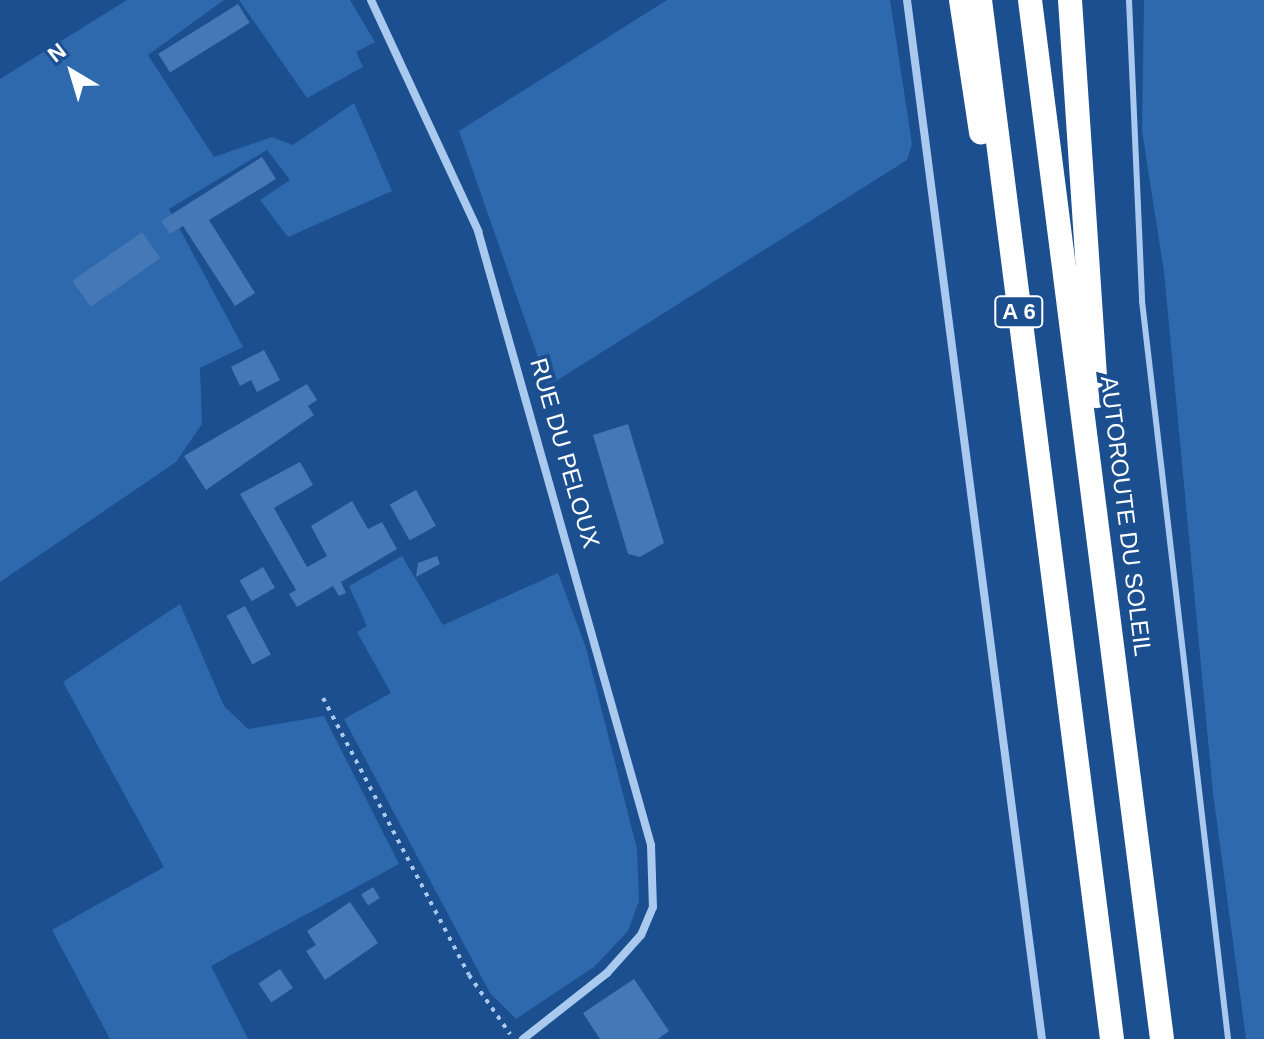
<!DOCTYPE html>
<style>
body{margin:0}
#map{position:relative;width:1264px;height:1039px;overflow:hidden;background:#1b4f8f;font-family:Helvetica,sans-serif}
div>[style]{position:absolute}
.green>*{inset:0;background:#2e69ad}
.building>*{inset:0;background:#4478b7;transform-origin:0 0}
.path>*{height:4px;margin-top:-2px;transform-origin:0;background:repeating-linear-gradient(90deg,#a9c9ee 0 4px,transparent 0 10px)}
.lane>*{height:6px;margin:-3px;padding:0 3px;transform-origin:3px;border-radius:3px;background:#a9c9ee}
.street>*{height:8px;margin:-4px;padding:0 4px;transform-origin:4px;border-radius:4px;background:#a9c9ee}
.highway>*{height:24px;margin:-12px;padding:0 12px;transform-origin:12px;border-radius:12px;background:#fff}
span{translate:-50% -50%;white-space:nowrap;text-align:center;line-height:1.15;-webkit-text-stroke:8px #1b4f8f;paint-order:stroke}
.shield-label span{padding:2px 6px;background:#1b4f8f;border:2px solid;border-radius:6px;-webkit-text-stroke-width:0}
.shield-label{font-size:22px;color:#fff;font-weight:700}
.street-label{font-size:24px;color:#fff}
.north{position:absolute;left:32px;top:32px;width:80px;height:80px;-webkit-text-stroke:6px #1b4f8f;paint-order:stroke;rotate:322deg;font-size:22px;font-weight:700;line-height:32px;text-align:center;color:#fff}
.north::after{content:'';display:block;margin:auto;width:28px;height:36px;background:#fff;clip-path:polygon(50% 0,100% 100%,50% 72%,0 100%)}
</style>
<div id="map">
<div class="green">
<i style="clip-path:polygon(127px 0,224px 0,148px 55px,214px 157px,272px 137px,293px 145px,354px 103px,392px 191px,288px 237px,260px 200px,290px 180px,267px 150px,169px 209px,243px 347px,200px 368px,202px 424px,176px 462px,0 582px,0 79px)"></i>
<i style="clip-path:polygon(239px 0,350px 0,375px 42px,356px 52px,363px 67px,307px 98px)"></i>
<i style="clip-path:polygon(667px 0,890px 0,912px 144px,907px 160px,548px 386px,459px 131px)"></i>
<i style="clip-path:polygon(1144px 0,1264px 0,1264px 1039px,1246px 1039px,1213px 793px,1164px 272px,1142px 131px)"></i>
<i style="clip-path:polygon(402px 556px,443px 625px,558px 573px,586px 648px,637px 849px,639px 901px,628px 931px,594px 967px,516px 1019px,490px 993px,344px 719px,391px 693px,357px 632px,367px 626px,349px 586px)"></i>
<i style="clip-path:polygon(180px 604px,224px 706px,248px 729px,324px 716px,399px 864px,211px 966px,248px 1039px,110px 1039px,52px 930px,164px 867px,63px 682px)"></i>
</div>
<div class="building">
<i style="left:238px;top:4px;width:22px;height:94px;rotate:58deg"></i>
<i style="clip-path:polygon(262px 157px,276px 179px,209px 220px,255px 293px,235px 306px,183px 226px,170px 234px,161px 221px)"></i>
<i style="left:142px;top:232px;width:32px;height:85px;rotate:55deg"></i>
<i style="clip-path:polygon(264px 350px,280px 380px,257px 392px,251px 380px,240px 386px,231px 367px)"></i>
<i style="clip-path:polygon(307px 384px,317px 400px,308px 406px,314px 415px,206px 490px,184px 456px)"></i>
<i style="clip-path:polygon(628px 424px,664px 543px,640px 557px,628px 554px,593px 435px)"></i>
<i style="clip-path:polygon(300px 462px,313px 485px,274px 508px,307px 567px,327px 556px,311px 526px,352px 501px,368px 529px,382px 522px,397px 549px,341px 582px,346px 593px,339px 596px,333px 586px,297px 607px,289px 594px,296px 590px,240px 494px)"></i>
<i style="left:416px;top:490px;width:41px;height:30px;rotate:61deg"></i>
<i style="clip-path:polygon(437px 556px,440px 564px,416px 577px,418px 563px)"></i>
<i style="left:263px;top:567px;width:24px;height:27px;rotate:60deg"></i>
<i style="left:245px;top:606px;width:55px;height:21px;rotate:62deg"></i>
<i style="left:373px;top:887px;width:13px;height:14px;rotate:58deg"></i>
<i style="clip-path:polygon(350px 902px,378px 943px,325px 980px,306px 951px,316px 945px,307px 931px)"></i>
<i style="left:280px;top:969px;width:23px;height:26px;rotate:56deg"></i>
<i style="clip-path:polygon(634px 979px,669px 1031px,658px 1039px,600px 1039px,583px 1013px)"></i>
</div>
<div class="path">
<i style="left:323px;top:698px;width:313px;rotate:62.2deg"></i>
<i style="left:469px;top:975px;width:72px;rotate:55.2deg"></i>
</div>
<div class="lane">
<i style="left:1129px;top:0;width:301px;rotate:87.5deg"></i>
<i style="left:1142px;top:301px;width:743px;rotate:83.35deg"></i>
</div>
<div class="street">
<i style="left:371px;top:0;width:255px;rotate:65.1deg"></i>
<i style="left:478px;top:231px;width:638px;rotate:74.26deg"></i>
<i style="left:651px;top:845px;width:62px;rotate:88.2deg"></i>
<i style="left:653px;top:907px;width:30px;rotate:113deg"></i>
<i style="left:641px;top:935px;width:51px;rotate:131.8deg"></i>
<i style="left:607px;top:973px;width:107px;rotate:141.8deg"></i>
<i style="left:907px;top:0;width:1048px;rotate:82.6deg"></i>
</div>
<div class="highway">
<i style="left:961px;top:0;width:134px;rotate:81.4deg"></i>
<i style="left:980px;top:0;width:1047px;rotate:82.76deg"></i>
<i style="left:1030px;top:0;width:1047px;rotate:82.76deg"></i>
<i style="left:1070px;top:0;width:397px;rotate:86.2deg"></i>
</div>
<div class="shield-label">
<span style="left:1019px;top:312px">A 6</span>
</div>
<div class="street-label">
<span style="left:565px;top:453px;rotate:74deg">RUE DU PELOUX</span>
<span style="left:1126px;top:516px;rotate:83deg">AUTOROUTE DU SOLEIL</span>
</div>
<div class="north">N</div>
</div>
